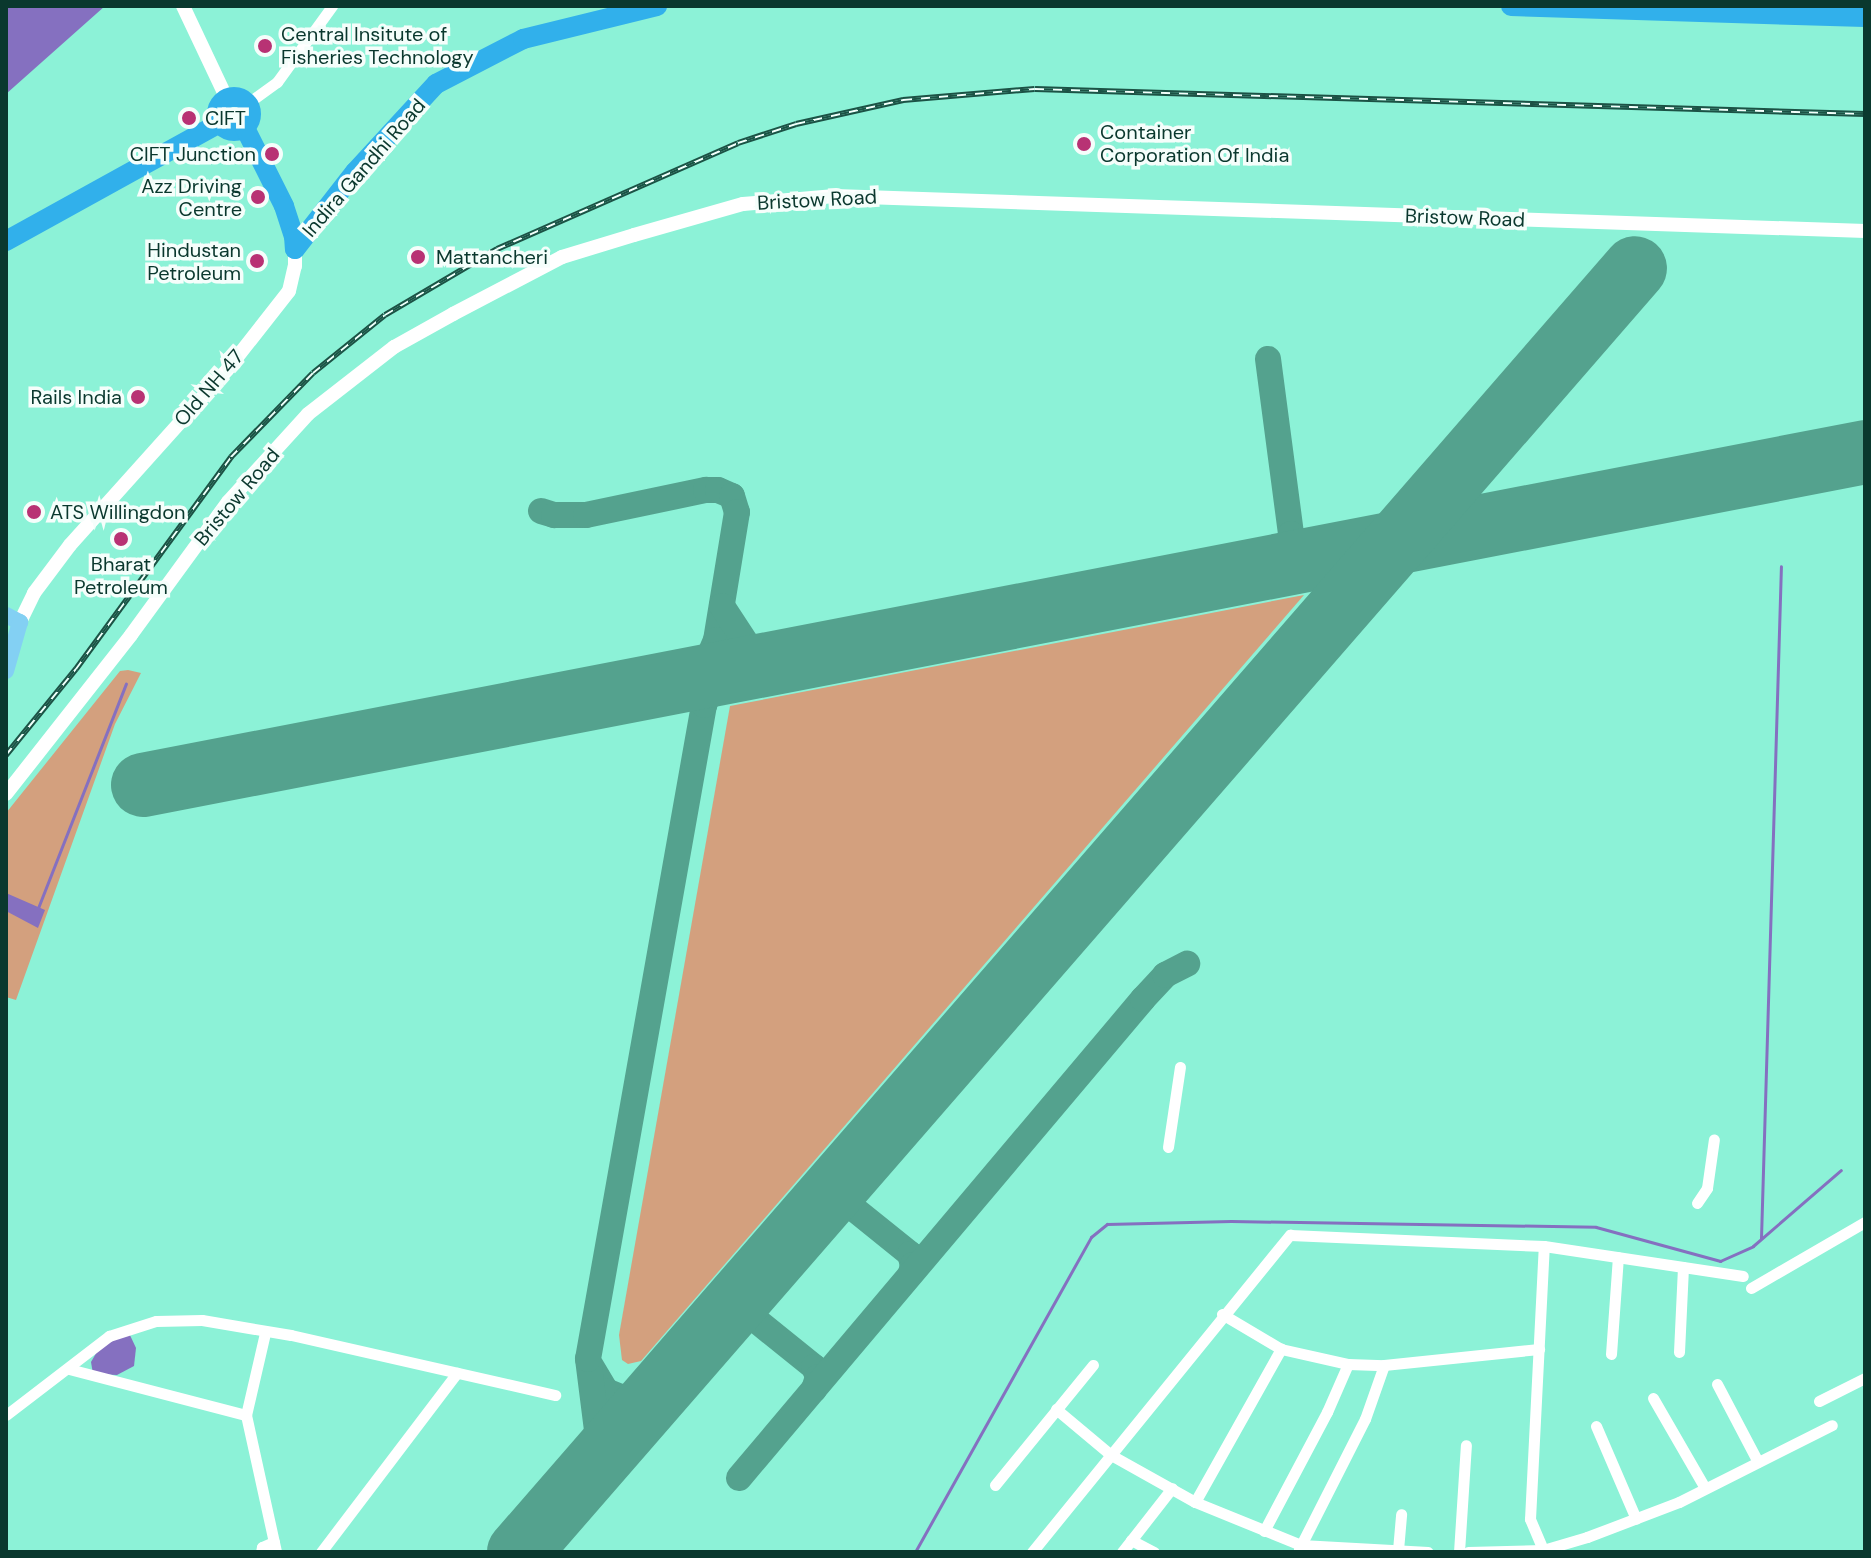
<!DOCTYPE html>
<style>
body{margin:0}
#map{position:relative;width:1871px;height:1558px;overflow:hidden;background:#8cf2d7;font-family:"DM Sans",sans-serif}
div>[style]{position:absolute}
.green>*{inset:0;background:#d3a07e}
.water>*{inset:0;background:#8570c0}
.stream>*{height:3px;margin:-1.5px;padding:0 1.5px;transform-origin:1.5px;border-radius:1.5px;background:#8570c0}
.taxiway>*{height:26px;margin:-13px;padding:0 13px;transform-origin:13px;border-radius:13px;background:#54a28e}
.runway>*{height:64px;margin:-32px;padding:0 32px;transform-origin:32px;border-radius:32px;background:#54a28e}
.street>*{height:11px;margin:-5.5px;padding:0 5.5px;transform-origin:5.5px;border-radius:5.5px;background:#fff}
.secondary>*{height:14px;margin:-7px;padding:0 7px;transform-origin:7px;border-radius:7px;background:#fff}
.primary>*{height:16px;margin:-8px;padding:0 8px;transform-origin:8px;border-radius:8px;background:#83d0f3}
.highway>*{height:20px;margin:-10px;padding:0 10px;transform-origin:10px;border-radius:10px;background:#31b0eb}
.highway>.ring{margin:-10px;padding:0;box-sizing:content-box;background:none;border:20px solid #31b0eb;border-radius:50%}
.rail>*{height:6px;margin-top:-3px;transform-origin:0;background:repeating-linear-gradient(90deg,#f5fefb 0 9px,#1c5245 0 18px);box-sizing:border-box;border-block:2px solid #1c5245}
.dots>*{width:22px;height:22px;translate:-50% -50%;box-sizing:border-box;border:4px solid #f5fefb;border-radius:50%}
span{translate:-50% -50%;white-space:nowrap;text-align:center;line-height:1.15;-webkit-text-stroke:7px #f5fefb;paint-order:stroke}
.poi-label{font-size:20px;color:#0a382e}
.left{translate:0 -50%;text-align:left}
.right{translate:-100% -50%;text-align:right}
.street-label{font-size:20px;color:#0a382e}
.frame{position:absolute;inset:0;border:8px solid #0a382e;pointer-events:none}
</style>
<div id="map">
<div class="green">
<i style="clip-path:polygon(1304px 595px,641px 1361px,628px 1364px,622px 1360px,619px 1335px,730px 706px)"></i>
<i style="clip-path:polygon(128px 670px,141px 673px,115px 724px,16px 1000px,6px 997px,6px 813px,120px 671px)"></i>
</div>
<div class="water">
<i style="clip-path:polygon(6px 6px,105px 6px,6px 94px)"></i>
<i style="clip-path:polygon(6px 893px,45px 910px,38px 928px,6px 911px)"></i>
<i style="clip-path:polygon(129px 1333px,136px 1348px,134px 1366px,117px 1375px,93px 1374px,91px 1362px,98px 1350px,113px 1339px)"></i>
</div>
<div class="stream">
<i style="left:38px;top:908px;width:241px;rotate:-68.6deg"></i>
<i style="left:1761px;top:1238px;width:672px;rotate:-88.3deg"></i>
<i style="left:915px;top:1552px;width:361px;rotate:-60.8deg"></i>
<i style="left:1091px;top:1237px;width:21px;rotate:-39deg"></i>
<i style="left:1107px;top:1224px;width:124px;rotate:-1.4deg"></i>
<i style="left:1231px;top:1221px;width:365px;rotate:0.9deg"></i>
<i style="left:1596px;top:1227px;width:129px;rotate:15.3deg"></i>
<i style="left:1720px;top:1261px;width:36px;rotate:-24deg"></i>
<i style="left:1753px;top:1246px;width:116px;rotate:-40.8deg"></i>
</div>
<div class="taxiway">
<i style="left:1268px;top:359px;width:177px;rotate:82.5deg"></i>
<i style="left:1291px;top:534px;width:16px;rotate:104deg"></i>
<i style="left:1287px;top:550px;width:23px;rotate:137deg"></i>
<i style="left:541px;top:511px;width:14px;rotate:17deg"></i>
<i style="left:554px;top:515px;width:32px"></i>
<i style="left:586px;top:515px;width:123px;rotate:-11.8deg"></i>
<i style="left:706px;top:490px;width:12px"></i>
<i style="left:718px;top:490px;width:15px;rotate:23deg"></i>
<i style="left:732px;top:496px;width:17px;rotate:73deg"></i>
<i style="left:737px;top:512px;width:130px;rotate:99.3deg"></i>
<i style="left:716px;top:640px;width:23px;rotate:113deg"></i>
<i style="left:707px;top:661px;width:30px;rotate:146deg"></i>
<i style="left:1291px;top:534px;width:16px;rotate:52deg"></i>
<i style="left:1301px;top:547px;width:24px;rotate:22deg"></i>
<i style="left:722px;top:606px;width:69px;rotate:56.8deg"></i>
<i style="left:704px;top:705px;width:27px;rotate:-66deg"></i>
<i style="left:715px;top:680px;width:19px;rotate:-35deg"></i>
<i style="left:823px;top:1202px;width:14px;rotate:-8deg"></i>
<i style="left:837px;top:1200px;width:12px;rotate:20deg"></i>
<i style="left:848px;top:1204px;width:80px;rotate:38.9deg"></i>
<i style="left:910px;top:1254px;width:11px;rotate:75deg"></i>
<i style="left:913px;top:1265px;width:8px;rotate:104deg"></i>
<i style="left:727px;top:1313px;width:14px;rotate:-4deg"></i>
<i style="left:741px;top:1312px;width:12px;rotate:24deg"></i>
<i style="left:752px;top:1317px;width:80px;rotate:38.9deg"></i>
<i style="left:814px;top:1367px;width:11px;rotate:68deg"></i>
<i style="left:818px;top:1377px;width:13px;rotate:108deg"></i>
<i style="left:591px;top:1366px;width:29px;rotate:59deg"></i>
<i style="left:606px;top:1391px;width:22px;rotate:22deg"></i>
<i style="left:626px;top:1399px;width:19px;rotate:-12deg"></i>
<i style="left:645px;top:1395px;width:30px;rotate:-34deg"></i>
<i style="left:739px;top:1478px;width:627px;rotate:-49.85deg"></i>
<i style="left:1143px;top:999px;width:33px;rotate:-47deg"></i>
<i style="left:1165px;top:975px;width:25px;rotate:-27deg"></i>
<i style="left:576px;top:1486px;width:46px;rotate:-60.1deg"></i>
<i style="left:599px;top:1446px;width:88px;rotate:-97.2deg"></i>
<i style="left:588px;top:1359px;width:664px;rotate:-79.94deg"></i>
<i style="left:704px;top:705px;width:13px;rotate:-86deg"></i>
<i style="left:705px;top:692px;width:10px;rotate:-119deg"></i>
<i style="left:700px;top:683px;width:19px;rotate:-164deg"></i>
</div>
<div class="runway">
<i style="left:143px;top:785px;width:1754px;rotate:-10.94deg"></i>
<i style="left:519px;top:1552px;width:1701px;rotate:-49deg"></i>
</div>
<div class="street">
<i style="left:248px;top:103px;width:36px;rotate:-36deg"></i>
<i style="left:277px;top:82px;width:94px;rotate:-54.1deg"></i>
<i style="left:1168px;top:1147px;width:81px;rotate:-81.5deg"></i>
<i style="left:1697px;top:1203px;width:18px;rotate:-56deg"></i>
<i style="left:1707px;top:1188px;width:49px;rotate:-81.9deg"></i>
<i style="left:1751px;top:1288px;width:132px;rotate:-30.1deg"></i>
<i style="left:1222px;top:1314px;width:69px;rotate:30.7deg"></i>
<i style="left:1281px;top:1349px;width:69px;rotate:12.6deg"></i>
<i style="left:1348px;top:1364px;width:36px;rotate:2deg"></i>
<i style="left:1384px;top:1365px;width:156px;rotate:-5.9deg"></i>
<i style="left:265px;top:1333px;width:84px;rotate:103deg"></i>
<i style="left:246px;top:1415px;width:140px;rotate:77.6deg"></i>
<i style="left:1679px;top:1352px;width:85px;rotate:-87.3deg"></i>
<i style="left:1611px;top:1354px;width:97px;rotate:-85.9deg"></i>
<i style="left:69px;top:1369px;width:183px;rotate:14.6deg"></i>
<i style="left:1717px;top:1384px;width:88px;rotate:62.3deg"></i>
<i style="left:1653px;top:1398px;width:104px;rotate:60deg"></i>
<i style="left:1819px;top:1401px;width:51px;rotate:-26.6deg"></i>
<i style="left:1056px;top:1409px;width:72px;rotate:39.9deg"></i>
<i style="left:1111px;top:1455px;width:96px;rotate:29.2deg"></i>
<i style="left:1195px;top:1502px;width:114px;rotate:22.1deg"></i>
<i style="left:1301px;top:1545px;width:127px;rotate:3.2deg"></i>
<i style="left:6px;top:1415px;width:130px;rotate:-37.5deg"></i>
<i style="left:109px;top:1336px;width:49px;rotate:-17.7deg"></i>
<i style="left:156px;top:1321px;width:46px;rotate:-1.2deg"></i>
<i style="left:202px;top:1320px;width:90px;rotate:9.6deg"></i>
<i style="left:291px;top:1335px;width:271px;rotate:12.8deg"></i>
<i style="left:1596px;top:1426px;width:101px;rotate:66.7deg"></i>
<i style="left:995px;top:1485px;width:155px;rotate:-50.8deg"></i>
<i style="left:1195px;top:1502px;width:176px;rotate:-60.7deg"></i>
<i style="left:1264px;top:1531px;width:135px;rotate:-62.1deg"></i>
<i style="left:1327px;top:1412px;width:52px;rotate:-66.4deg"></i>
<i style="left:1131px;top:1540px;width:26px;rotate:28deg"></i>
<i style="left:1299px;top:1549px;width:146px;rotate:-63.1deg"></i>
<i style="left:1365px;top:1419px;width:57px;rotate:-70.6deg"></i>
<i style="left:1398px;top:1550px;width:36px;rotate:-85deg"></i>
<i style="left:261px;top:1552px;width:5px;rotate:-79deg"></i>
<i style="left:262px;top:1547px;width:13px;rotate:-23deg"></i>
<i style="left:321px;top:1552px;width:225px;rotate:-52.8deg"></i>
<i style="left:1032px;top:1552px;width:409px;rotate:-50.9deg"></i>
<i style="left:1290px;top:1235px;width:254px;rotate:2.5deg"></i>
<i style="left:1544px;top:1246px;width:201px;rotate:8.6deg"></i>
<i style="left:1122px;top:1552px;width:81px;rotate:-52deg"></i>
<i style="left:1459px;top:1552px;width:107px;rotate:-86.3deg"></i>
<i style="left:1468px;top:1552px;width:75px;rotate:-1.5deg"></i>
<i style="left:1543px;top:1550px;width:46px;rotate:-16.5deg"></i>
<i style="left:1587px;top:1537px;width:98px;rotate:-20.8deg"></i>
<i style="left:1679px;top:1502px;width:171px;rotate:-26.7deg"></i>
<i style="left:1544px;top:1552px;width:36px;rotate:-113deg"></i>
<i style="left:1530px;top:1519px;width:273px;rotate:-87.1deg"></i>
</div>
<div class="secondary">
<i style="left:183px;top:6px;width:103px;rotate:64.7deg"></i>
<i style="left:20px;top:622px;width:32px;rotate:-64deg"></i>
<i style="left:34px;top:593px;width:60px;rotate:-53.1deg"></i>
<i style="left:70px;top:545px;width:235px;rotate:-48.1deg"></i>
<i style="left:227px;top:370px;width:100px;rotate:-51.9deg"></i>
<i style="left:289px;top:291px;width:26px;rotate:-77deg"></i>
<i style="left:295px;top:266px;width:17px;rotate:-90deg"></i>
<i style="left:6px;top:794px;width:202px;rotate:-51.8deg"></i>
<i style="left:131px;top:635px;width:165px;rotate:-53.9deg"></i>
<i style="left:228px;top:502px;width:119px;rotate:-47.7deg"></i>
<i style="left:308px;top:414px;width:109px;rotate:-37.9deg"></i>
<i style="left:394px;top:347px;width:68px;rotate:-29.2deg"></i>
<i style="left:453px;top:314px;width:123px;rotate:-27.6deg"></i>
<i style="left:562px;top:257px;width:75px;rotate:-17deg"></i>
<i style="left:634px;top:235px;width:113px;rotate:-15.9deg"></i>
<i style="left:743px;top:204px;width:92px;rotate:-5deg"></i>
<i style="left:835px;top:196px;width:1031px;rotate:1.95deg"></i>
</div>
<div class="primary">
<i style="left:6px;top:615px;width:16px;rotate:27deg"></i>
<i style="left:20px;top:622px;width:51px;rotate:105.9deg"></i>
</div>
<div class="highway">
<i style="left:1511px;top:6px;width:354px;rotate:1.8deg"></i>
<i class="ring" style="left:217px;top:97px;width:14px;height:14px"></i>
<i style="left:245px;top:128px;width:87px;rotate:63.4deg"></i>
<i style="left:284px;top:206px;width:32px;rotate:72deg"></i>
<i style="left:294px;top:236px;width:13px;rotate:86deg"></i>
<i style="left:6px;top:241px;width:244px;rotate:-28.9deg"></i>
<i style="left:295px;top:249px;width:98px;rotate:-52.1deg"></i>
<i style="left:355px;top:172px;width:120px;rotate:-47.4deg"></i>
<i style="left:436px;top:84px;width:98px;rotate:-27.3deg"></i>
<i style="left:523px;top:39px;width:138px;rotate:-13.8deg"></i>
</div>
<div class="rail">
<i style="left:6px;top:755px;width:111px;rotate:-50.9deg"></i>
<i style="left:76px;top:669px;width:263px;rotate:-53.8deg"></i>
<i style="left:231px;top:457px;width:117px;rotate:-45.7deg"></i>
<i style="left:313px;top:373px;width:92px;rotate:-38.9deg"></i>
<i style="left:385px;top:315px;width:130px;rotate:-30.5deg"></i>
<i style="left:497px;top:249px;width:263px;rotate:-23.7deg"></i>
<i style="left:738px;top:143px;width:61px;rotate:-18.1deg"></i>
<i style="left:796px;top:124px;width:110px;rotate:-12.6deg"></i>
<i style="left:903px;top:100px;width:132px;rotate:-4.8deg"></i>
<i style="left:1035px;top:89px;width:830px;rotate:1.73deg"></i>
</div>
<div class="dots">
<i style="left:265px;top:46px;background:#b83274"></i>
<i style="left:189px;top:118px;background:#b83274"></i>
<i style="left:1084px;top:144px;background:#b83274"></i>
<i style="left:272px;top:154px;background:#b83274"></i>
<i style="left:258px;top:197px;background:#b83274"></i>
<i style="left:418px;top:257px;background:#b83274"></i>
<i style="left:257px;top:261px;background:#b83274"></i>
<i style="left:138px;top:397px;background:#b83274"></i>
<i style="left:34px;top:512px;background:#b83274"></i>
<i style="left:121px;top:539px;background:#b83274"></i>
</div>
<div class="poi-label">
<span class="left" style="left:281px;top:46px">Central Insitute of<br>Fisheries Technology</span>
<span class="left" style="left:205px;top:118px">CIFT</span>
<span class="left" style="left:1100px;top:144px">Container<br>Corporation Of India</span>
<span class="right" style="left:256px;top:154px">CIFT Junction</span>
<span class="right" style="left:242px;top:198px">Azz Driving<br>Centre</span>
<span class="right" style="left:241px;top:262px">Hindustan<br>Petroleum</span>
<span class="left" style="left:436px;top:257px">Mattancheri</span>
<span class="right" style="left:122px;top:397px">Rails India</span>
<span class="left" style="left:50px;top:512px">ATS Willingdon</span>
<span style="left:121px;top:576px">Bharat<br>Petroleum</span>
</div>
<div class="street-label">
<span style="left:364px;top:168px;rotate:-49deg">Indira Gandhi Road</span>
<span style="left:817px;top:200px;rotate:-3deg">Bristow Road</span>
<span style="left:1465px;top:218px;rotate:2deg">Bristow Road</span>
<span style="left:209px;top:388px;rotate:-49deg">Old NH 47</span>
<span style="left:237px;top:497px;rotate:-50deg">Bristow Road</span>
</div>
<div class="frame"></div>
</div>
